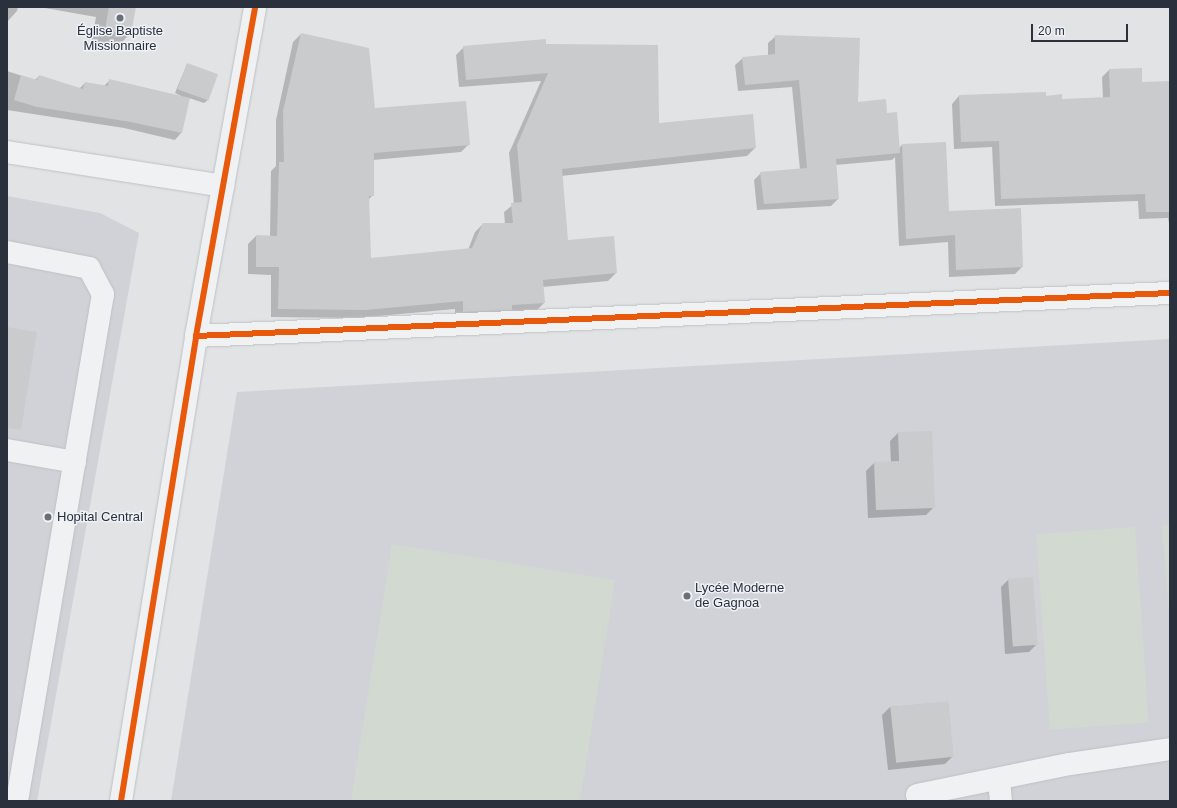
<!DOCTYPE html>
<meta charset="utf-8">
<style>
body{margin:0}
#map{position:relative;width:1177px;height:808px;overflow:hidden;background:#e1e3e5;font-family:Arial,sans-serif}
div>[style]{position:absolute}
.built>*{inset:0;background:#d0d2d8}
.green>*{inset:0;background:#d2d9d1;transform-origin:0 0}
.shadow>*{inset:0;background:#0003}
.building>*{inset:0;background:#c9cbcd;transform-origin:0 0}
.roads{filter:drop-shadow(0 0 1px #bfc1c3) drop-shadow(0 0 1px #bfc1c3)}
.minor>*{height:22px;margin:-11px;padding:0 11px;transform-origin:11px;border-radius:11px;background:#f0f1f2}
.cycleway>*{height:6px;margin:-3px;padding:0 3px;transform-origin:3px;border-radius:3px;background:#e8590c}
.dots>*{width:11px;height:11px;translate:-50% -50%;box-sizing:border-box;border:2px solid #eef1f5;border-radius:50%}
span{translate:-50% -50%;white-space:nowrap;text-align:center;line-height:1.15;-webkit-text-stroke:3px #eef1f5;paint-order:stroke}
.poi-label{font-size:13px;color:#2a303c}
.left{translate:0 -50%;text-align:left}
.frame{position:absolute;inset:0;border:8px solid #2a303c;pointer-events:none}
.scale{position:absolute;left:1031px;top:24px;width:97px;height:18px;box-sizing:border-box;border:2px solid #2a303c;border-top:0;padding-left:5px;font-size:12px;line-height:14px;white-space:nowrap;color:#2a303c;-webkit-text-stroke:3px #eef1f5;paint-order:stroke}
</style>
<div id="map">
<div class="built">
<i style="clip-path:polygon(7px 196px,100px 213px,139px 233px,37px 801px,7px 801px)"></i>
<i style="clip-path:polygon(1170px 339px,1170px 801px,171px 801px,237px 392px)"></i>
</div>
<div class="green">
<i style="clip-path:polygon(1170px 525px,1170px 624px,1162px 526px)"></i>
<i style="left:1135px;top:527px;width:196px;height:99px;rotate:86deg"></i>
<i style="clip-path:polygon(392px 544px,615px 580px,580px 801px,351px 801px)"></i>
</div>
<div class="shadow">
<i style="clip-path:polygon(7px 7px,18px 7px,17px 11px,7px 22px)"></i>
<i style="clip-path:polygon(39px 7px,135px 7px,130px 34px,116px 48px,91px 44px,96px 17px)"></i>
<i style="clip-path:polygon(301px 34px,374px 109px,469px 144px,461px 152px,373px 160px,373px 195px,368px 200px,370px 259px,468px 250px,475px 232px,483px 224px,505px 224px,504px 212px,514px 204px,509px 153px,541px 81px,459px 87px,456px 55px,464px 47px,546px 45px,658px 124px,755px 148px,747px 156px,561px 176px,567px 241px,616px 273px,608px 281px,542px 287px,544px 303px,536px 311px,455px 319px,455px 309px,357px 318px,271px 317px,271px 275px,248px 274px,248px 244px,256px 236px,270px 236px,271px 171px,276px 166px,276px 120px,293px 42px)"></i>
<i style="clip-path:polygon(776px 36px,857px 103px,886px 114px,899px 148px,902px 145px,945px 143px,948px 212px,1022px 267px,1015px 274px,949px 277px,948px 242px,899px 246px,895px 157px,892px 160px,835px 165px,838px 199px,831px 206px,757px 210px,754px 180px,761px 173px,800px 170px,792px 87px,738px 91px,735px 65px,743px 58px,768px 55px,768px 43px)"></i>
<i style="clip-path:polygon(187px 64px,208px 100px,204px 103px,189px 98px,181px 133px,175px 140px,124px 128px,7px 110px,7px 71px,35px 80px,39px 76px,79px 89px,85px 83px,104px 86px,110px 80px,183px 97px,175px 93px)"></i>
<i style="clip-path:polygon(1141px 69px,1141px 83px,1170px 82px,1170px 228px,1168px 218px,1139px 219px,1138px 201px,995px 206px,992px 147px,954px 149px,952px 104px,959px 96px,1045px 97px,1061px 100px,1103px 99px,1102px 77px,1109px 70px)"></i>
<i style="clip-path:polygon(898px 433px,934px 507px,926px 515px,868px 518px,866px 471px,874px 463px,891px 463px,890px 441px)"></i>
<i style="clip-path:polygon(1009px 579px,1037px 644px,1029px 652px,1005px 654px,1001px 587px)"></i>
<i style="clip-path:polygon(948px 702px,953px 756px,945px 764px,888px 770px,882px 715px,890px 707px)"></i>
</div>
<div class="building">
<i style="clip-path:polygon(109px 7px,136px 7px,131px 34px,105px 30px)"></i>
<i style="clip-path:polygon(301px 33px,369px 48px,375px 108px,466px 101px,470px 145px,374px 153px,374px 196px,369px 196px,371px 258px,472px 248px,483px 223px,513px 223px,511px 203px,522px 202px,517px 145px,548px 73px,466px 80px,463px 46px,546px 39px,546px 44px,658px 45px,659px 123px,753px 114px,756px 148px,562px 169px,568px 240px,614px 236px,617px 273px,543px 280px,545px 303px,512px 305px,512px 310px,463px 312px,463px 301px,365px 310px,278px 309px,279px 267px,256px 267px,256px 235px,277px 236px,279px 162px,284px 162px,283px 111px)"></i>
<i style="clip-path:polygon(775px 35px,860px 38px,858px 102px,886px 99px,887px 113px,897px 112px,900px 153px,836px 159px,839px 199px,764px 204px,760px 172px,807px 168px,799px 80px,745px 85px,742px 57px,775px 54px)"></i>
<i style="left:187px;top:63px;width:33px;height:28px;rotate:20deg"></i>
<i style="clip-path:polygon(1142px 68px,1142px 82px,1170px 81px,1170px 212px,1146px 212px,1145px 194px,1001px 199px,999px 141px,961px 142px,959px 95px,1046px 92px,1046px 96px,1062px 94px,1062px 99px,1110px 97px,1109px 69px)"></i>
<i style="clip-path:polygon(21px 75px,37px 80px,39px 75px,83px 89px,85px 82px,108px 86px,109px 79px,190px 98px,182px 133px,131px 122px,37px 107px,14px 100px)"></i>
<i style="clip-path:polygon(946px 142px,949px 211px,1021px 208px,1023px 267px,956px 270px,955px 235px,906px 239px,902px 144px)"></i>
<i style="clip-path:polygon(7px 327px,37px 332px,21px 430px,7px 428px)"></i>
<i style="clip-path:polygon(932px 431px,935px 508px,876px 510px,874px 462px,899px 461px,898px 432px)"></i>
<i style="left:1033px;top:577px;width:68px;height:25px;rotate:86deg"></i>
<i style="left:948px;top:701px;width:56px;height:58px;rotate:84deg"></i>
</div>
<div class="roads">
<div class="minor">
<i style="left:7px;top:152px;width:219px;rotate:8.9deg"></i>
<i style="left:7px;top:252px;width:84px;rotate:11deg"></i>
<i style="left:89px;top:268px;width:30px;rotate:62deg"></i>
<i style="left:103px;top:294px;width:514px;rotate:99.63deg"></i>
<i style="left:196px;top:336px;width:975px;rotate:-2.53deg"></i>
<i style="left:7px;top:450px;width:69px;rotate:10deg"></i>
<i style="left:999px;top:779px;width:22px;rotate:85deg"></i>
<i style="left:917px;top:795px;width:156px;rotate:-11.5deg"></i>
<i style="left:1070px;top:764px;width:101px;rotate:-8.5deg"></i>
<i style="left:121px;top:801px;width:471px;rotate:-80.8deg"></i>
<i style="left:196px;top:336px;width:334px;rotate:-79.8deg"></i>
</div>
</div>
<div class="cycleway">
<i style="left:196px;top:336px;width:975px;rotate:-2.53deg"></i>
<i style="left:121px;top:801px;width:471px;rotate:-80.8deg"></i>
<i style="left:196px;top:336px;width:334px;rotate:-79.8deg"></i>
</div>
<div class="dots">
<i style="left:120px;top:18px;background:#6a6f77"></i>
<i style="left:48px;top:517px;background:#6a6f77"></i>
<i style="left:687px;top:596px;background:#6a6f77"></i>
</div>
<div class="poi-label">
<span style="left:120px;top:39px">Église Baptiste<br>Missionnaire</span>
<span class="left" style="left:57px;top:517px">Hopital Central</span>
<span class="left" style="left:695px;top:596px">Lycée Moderne<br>de Gagnoa</span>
</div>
<div class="frame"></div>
<div class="scale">20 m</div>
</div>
